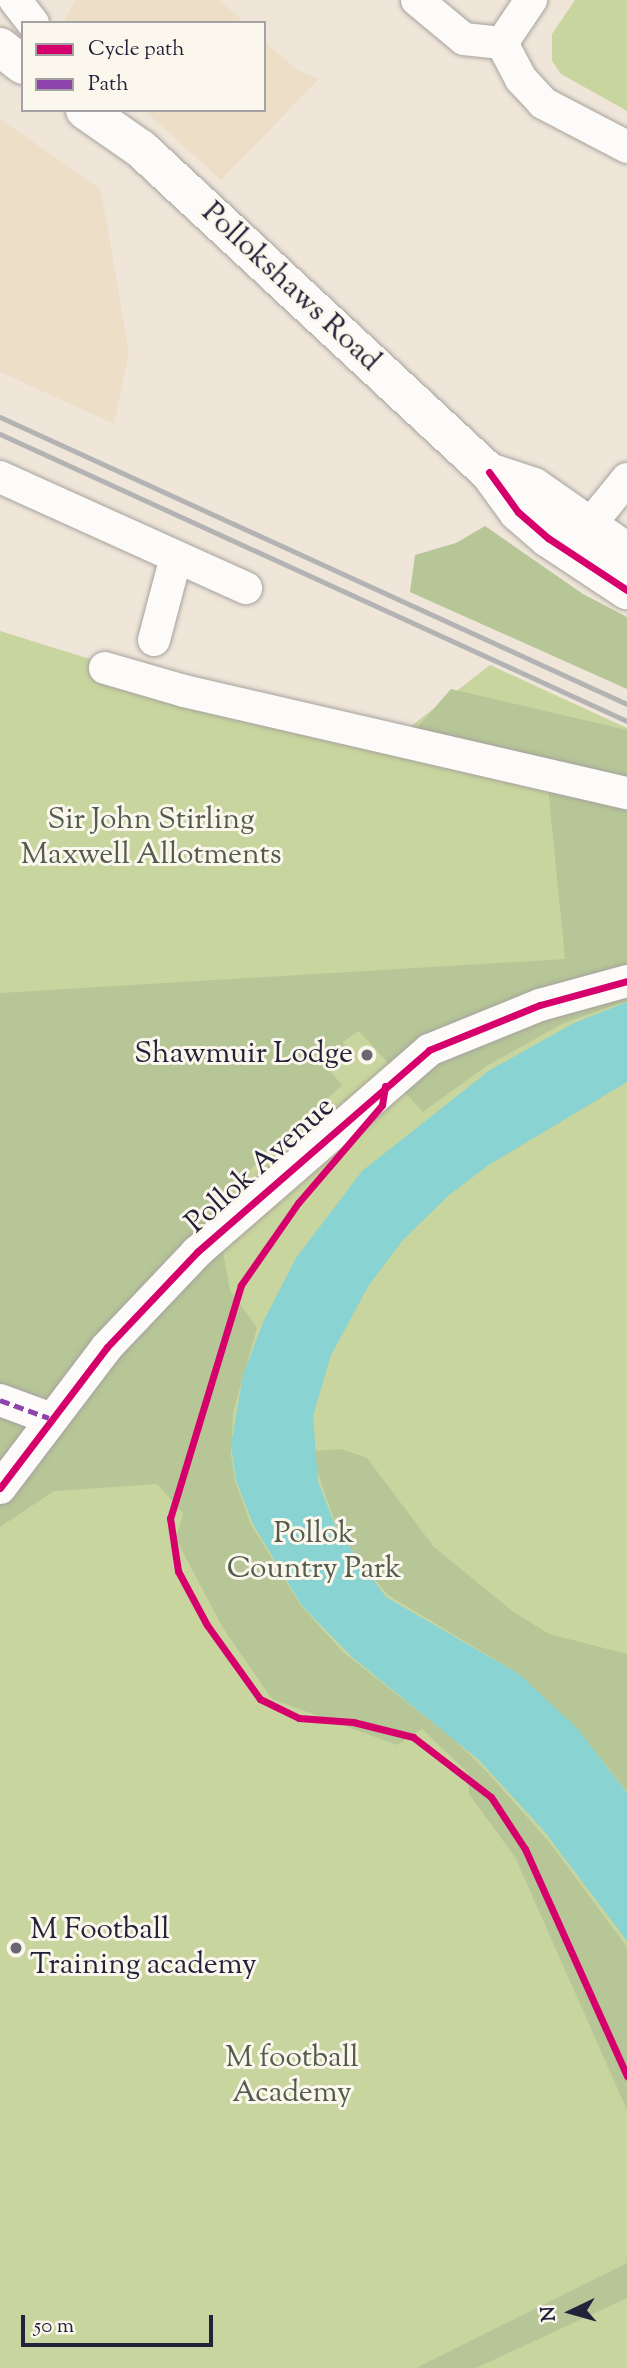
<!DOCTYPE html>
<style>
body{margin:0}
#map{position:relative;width:627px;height:2368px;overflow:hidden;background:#efe6d9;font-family:"Sorts Mill Goudy",serif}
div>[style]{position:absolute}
.built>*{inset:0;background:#eddec8}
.green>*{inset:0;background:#c9d59e}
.forest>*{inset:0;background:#b6c697}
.water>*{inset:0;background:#89d3d3}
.roads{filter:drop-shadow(0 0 2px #a7a29e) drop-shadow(0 0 2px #a7a29e)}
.minor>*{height:32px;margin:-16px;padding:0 16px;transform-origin:16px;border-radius:16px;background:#fdfbf9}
.major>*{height:38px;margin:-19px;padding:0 19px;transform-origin:19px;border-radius:19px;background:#fdfbf9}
.rail>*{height:5px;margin:-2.5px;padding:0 2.5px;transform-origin:2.5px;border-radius:2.5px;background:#b4b3b4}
.quiet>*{height:5px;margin-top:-2.5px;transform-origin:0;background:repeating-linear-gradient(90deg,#8e44ad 0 10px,transparent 0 15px)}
.cycleway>*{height:7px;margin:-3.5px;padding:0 3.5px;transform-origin:3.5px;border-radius:3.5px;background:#d6006c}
.dots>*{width:19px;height:19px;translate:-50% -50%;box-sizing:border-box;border:4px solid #fbf7ec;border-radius:50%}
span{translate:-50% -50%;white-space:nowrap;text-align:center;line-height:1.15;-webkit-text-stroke:6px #fbf7ec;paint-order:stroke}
.street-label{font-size:30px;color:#22223b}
.park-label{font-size:30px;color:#525c4d}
.poi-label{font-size:30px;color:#22223b}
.right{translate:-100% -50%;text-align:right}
.left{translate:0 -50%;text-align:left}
.legend{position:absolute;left:21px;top:21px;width:245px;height:91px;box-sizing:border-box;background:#fbf7ec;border:2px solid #a4a2a5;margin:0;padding:9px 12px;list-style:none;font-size:21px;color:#22223b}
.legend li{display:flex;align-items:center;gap:14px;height:35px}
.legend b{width:35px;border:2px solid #a4a2a5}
.north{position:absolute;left:536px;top:2277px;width:70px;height:70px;-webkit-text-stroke:5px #fbf7ec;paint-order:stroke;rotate:265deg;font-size:19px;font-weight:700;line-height:28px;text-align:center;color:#22223b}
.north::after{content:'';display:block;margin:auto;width:24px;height:32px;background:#22223b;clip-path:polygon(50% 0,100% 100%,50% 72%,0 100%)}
.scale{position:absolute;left:21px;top:2315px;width:192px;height:32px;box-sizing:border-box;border:4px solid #22223b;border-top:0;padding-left:9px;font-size:21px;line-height:24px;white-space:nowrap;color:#22223b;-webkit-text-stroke:5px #fbf7ec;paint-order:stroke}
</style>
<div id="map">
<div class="built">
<i style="clip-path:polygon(75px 0,220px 0,245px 23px,63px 23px)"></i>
<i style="clip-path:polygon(264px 41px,297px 70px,319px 79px,221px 180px,144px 110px,264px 110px)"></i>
<i style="clip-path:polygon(0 119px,101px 189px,129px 353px,114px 424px,0 372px)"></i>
</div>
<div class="green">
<i style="clip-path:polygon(575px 0,627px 0,627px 111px,561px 74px,552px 61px,552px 34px)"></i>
<i style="clip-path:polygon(0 631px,164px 682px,397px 737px,490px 665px,627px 728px,627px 2368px,0 2368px)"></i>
</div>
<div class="forest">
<i style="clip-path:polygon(485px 526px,583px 594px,627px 617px,627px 689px,410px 592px,415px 555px,456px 543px)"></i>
<i style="clip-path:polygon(451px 689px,627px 730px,627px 1001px,564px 1023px,488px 1065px,423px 1112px,384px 1070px,389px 1064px,359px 1031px,343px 1042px,348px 1048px,328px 1069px,342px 1085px,214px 1203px,230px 1290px,257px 1328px,233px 1412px,231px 1455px,235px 1481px,251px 1525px,301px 1606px,343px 1652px,457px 1742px,489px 1774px,550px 1843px,627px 1947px,627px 2110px,515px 1857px,469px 1794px,468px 1773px,422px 1729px,397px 1745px,272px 1699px,223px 1628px,176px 1539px,183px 1513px,157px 1484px,54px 1491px,0 1527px,0 993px,565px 959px,547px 776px,394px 754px)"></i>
<i style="clip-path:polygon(341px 1449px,367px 1458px,434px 1547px,512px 1611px,549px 1634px,627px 1654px,627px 1792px,577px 1728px,519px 1674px,388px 1595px,358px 1560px,337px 1528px,317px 1471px,315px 1451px)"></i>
<i style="clip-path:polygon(627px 2263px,627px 2298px,476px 2368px,416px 2368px)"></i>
</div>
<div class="water">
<i style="clip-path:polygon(627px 1002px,627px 1082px,487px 1166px,448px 1196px,403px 1240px,369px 1285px,331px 1355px,313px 1416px,318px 1481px,336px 1528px,386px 1597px,519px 1674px,577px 1728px,627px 1793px,627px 1941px,544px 1831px,479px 1760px,352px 1657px,302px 1606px,253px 1524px,236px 1480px,231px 1446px,243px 1375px,264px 1320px,296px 1258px,362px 1171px,490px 1070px,574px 1023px)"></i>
</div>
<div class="roads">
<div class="minor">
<i style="left:15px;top:0;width:29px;rotate:52deg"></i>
<i style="left:417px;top:0;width:61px;rotate:39.7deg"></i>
<i style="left:464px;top:39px;width:38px;rotate:6deg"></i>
<i style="left:502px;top:43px;width:41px;rotate:62.2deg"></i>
<i style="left:521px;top:79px;width:33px;rotate:47deg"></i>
<i style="left:543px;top:103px;width:95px;rotate:27.6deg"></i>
<i style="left:502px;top:43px;width:52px;rotate:-56deg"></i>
<i style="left:0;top:477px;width:270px;rotate:24.3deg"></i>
<i style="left:588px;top:527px;width:62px;rotate:-50.9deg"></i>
<i style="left:154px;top:640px;width:86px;rotate:-75.2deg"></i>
<i style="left:105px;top:668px;width:82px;rotate:16.2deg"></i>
<i style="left:184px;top:691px;width:455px;rotate:13deg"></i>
<i style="left:0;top:1400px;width:52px;rotate:20.2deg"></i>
<i style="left:0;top:1488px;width:177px;rotate:-52.8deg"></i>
<i style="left:107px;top:1347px;width:131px;rotate:-46.5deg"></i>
<i style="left:197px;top:1252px;width:308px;rotate:-41deg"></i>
<i style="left:429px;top:1050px;width:120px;rotate:-22.1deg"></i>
<i style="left:540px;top:1005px;width:90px;rotate:-15.4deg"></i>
</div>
<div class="major">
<i style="left:0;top:47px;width:29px;rotate:38deg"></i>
<i style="left:85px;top:110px;width:68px;rotate:34.9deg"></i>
<i style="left:141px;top:149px;width:475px;rotate:42.9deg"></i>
<i style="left:489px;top:472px;width:49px;rotate:54.1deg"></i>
<i style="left:518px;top:512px;width:40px;rotate:41deg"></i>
<i style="left:548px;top:538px;width:95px;rotate:33.4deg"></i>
<i style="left:489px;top:472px;width:47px;rotate:18.4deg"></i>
<i style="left:534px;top:487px;width:113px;rotate:35deg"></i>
</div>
</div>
<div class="rail">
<i style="left:0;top:417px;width:690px;rotate:24.6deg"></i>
<i style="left:0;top:434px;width:690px;rotate:24.6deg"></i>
</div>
<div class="quiet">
<i style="left:0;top:1400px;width:52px;rotate:20.2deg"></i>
</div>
<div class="cycleway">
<i style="left:489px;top:472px;width:49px;rotate:54.1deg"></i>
<i style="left:518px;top:512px;width:40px;rotate:41deg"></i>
<i style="left:548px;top:538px;width:95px;rotate:33.4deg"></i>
<i style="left:385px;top:1086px;width:19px;rotate:99deg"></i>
<i style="left:382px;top:1105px;width:129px;rotate:130.6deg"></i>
<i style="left:298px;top:1203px;width:100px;rotate:124.8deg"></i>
<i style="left:241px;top:1285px;width:244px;rotate:106.9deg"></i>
<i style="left:170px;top:1518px;width:54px;rotate:81.4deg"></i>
<i style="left:178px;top:1571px;width:61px;rotate:61.8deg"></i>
<i style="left:207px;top:1625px;width:91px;rotate:54.4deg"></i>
<i style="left:260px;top:1699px;width:43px;rotate:26deg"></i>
<i style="left:299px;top:1718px;width:54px;rotate:4.2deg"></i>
<i style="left:353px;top:1722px;width:62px;rotate:14deg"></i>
<i style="left:413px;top:1737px;width:98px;rotate:37.6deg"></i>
<i style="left:491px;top:1797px;width:62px;rotate:56.8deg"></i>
<i style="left:525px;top:1849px;width:249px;rotate:65.8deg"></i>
<i style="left:0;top:1488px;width:177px;rotate:-52.8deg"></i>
<i style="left:107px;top:1347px;width:131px;rotate:-46.5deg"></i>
<i style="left:197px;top:1252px;width:308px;rotate:-41deg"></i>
<i style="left:429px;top:1050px;width:120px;rotate:-22.1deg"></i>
<i style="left:540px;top:1005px;width:90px;rotate:-15.4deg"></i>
</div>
<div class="dots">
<i style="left:367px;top:1055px;background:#6a6772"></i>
<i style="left:16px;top:1948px;background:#6a6772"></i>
</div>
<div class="street-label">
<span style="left:290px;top:288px;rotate:43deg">Pollokshaws Road</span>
<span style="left:261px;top:1166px;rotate:-42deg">Pollok Avenue</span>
</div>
<div class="park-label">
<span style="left:151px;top:838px">Sir John Stirling<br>Maxwell Allotments</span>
<span style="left:314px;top:1552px">Pollok<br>Country Park</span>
<span style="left:292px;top:2076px">M football<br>Academy</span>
</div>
<div class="poi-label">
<span class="right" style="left:353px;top:1055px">Shawmuir Lodge</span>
<span class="left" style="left:30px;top:1948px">M Football<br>Training academy</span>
</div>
<ul class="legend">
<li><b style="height:9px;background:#d6006c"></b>Cycle path</li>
<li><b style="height:9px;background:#8e44ad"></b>Path</li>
</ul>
<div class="north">N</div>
<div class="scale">50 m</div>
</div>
